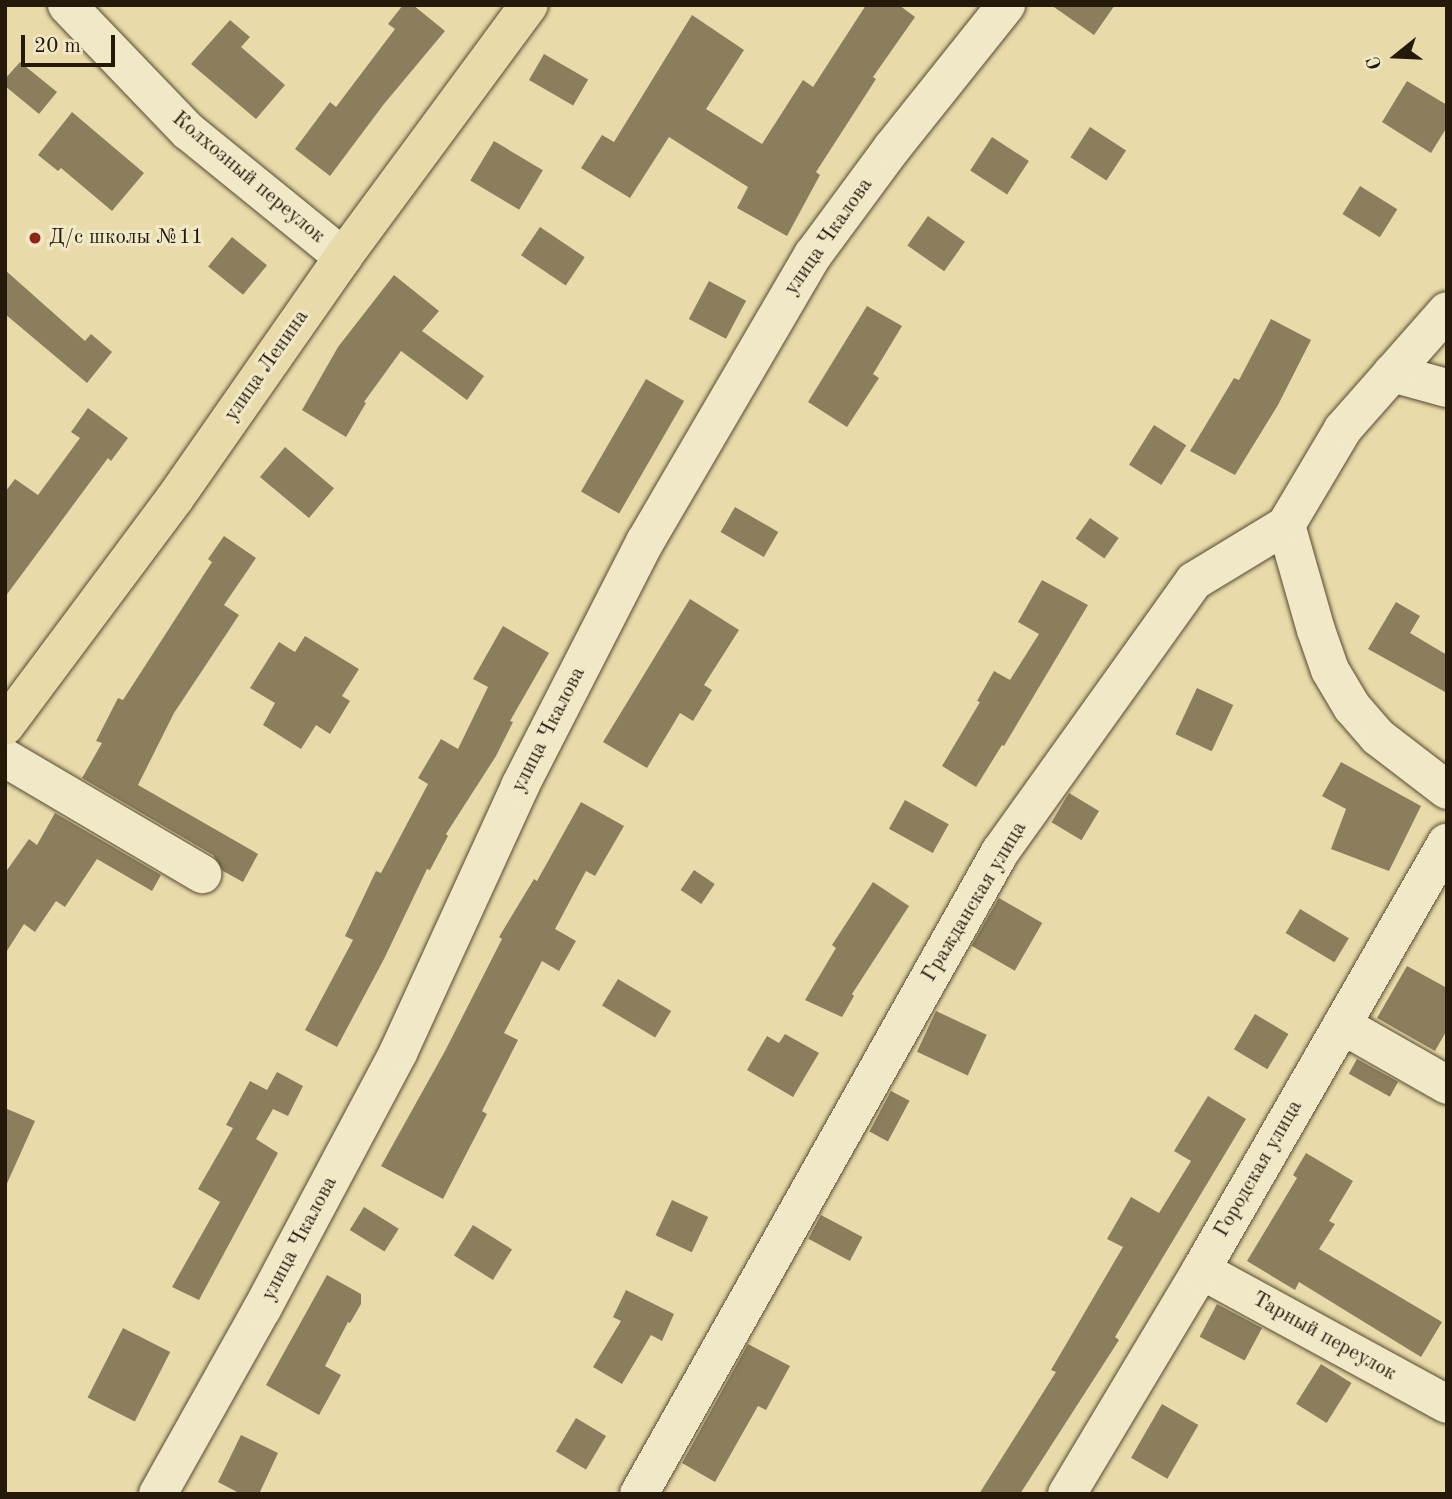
<!DOCTYPE html>
<meta charset="utf-8">
<style>
body{margin:0}
#map{position:relative;width:1452px;height:1499px;overflow:hidden;background:#e9dba9;font-family:"Old Standard TT",serif}
div>[style]{position:absolute}
.building>*{inset:0;background:#8b7e5d;transform-origin:0 0}
.roads{filter:drop-shadow(0 0 2px #564a32) drop-shadow(0 0 2px #564a32)}
.minor>*{height:38px;margin:-19px;padding:0 19px;transform-origin:19px;border-radius:19px;background:#f1e8c7}
.major>*{height:38px;margin:-19px;padding:0 19px;transform-origin:19px;border-radius:19px;background:#e9dba9}
.dots>*{width:19px;height:19px;translate:-50% -50%;box-sizing:border-box;border:4px solid #f1e8c7;border-radius:50%}
span{translate:-50% -50%;white-space:nowrap;text-align:center;line-height:1.15;-webkit-text-stroke:6px #f1e8c7;paint-order:stroke}
.street-label{font-size:21px;color:#25190a}
.poi-label{font-size:21px;color:#25190a}
.left{translate:0 -50%;text-align:left}
.frame{position:absolute;inset:0;border:7px solid #25190a;pointer-events:none}
.north{position:absolute;left:1361px;top:21px;width:70px;height:70px;-webkit-text-stroke:5px #f1e8c7;paint-order:stroke;rotate:252deg;font-size:19px;font-weight:700;line-height:28px;text-align:center;color:#25190a}
.north::after{content:'';display:block;margin:auto;width:24px;height:32px;background:#25190a;clip-path:polygon(50% 0,100% 100%,50% 72%,0 100%)}
.scale{position:absolute;left:21px;top:35px;width:94px;height:32px;box-sizing:border-box;border:4px solid #25190a;border-top:0;padding-left:9px;font-size:21px;line-height:24px;white-space:nowrap;color:#25190a;-webkit-text-stroke:5px #f1e8c7;paint-order:stroke}
</style>
<div id="map">
<div class="building">
<i style="clip-path:polygon(403px 5px,413px 5px,445px 31px,384px 104px,330px 176px,295px 149px,330px 102px,336px 107px,395px 29px,388px 24px)"></i>
<i style="clip-path:polygon(866px 5px,899px 5px,915px 17px,873px 77px,876px 79px,816px 172px,820px 175px,787px 236px,737px 208px,748px 187px,669px 137px,630px 198px,581px 168px,602px 135px,614px 142px,692px 15px,744px 50px,706px 109px,762px 144px,803px 80px,813px 87px)"></i>
<i style="clip-path:polygon(1051px 5px,1115px 5px,1094px 35px)"></i>
<i style="clip-path:polygon(230px 20px,250px 37px,241px 47px,285px 85px,256px 119px,191px 64px)"></i>
<i style="left:544px;top:54px;width:51px;height:30px;rotate:30deg"></i>
<i style="clip-path:polygon(20px 62px,57px 92px,39px 114px,5px 86px,5px 79px)"></i>
<i style="clip-path:polygon(1407px 81px,1447px 105px,1447px 127px,1431px 153px,1382px 122px)"></i>
<i style="clip-path:polygon(72px 112px,144px 173px,112px 211px,61px 168px,58px 171px,38px 155px)"></i>
<i style="left:1090px;top:127px;width:43px;height:36px;rotate:33deg"></i>
<i style="left:992px;top:137px;width:44px;height:40px;rotate:33deg"></i>
<i style="left:494px;top:141px;width:57px;height:46px;rotate:31deg"></i>
<i style="left:1360px;top:186px;width:44px;height:33px;rotate:32deg"></i>
<i style="left:928px;top:216px;width:45px;height:36px;rotate:35deg"></i>
<i style="left:540px;top:227px;width:54px;height:34px;rotate:34deg"></i>
<i style="left:232px;top:237px;width:45px;height:38px;rotate:39deg"></i>
<i style="clip-path:polygon(5px 270px,85px 341px,91px 334px,112px 352px,87px 383px,5px 314px)"></i>
<i style="clip-path:polygon(394px 275px,439px 311px,422px 331px,484px 376px,467px 400px,401px 351px,364px 402px,366px 403px,346px 437px,302px 410px,338px 347px)"></i>
<i style="left:709px;top:281px;width:42px;height:43px;rotate:28deg"></i>
<i style="clip-path:polygon(867px 306px,902px 326px,873px 374px,879px 378px,847px 427px,808px 402px)"></i>
<i style="clip-path:polygon(1271px 319px,1311px 340px,1278px 405px,1235px 475px,1190px 451px,1234px 378px,1239px 380px)"></i>
<i style="left:646px;top:379px;width:44px;height:130px;rotate:30deg"></i>
<i style="clip-path:polygon(88px 408px,128px 438px,111px 461px,108px 458px,5px 597px,5px 492px,15px 479px,38px 495px,80px 438px,71px 432px)"></i>
<i style="left:1154px;top:425px;width:38px;height:47px;rotate:32deg"></i>
<i style="left:285px;top:447px;width:64px;height:39px;rotate:40deg"></i>
<i style="left:735px;top:507px;width:50px;height:29px;rotate:30deg"></i>
<i style="left:1090px;top:518px;width:35px;height:25px;rotate:35deg"></i>
<i style="clip-path:polygon(224px 536px,256px 558px,224px 605px,239px 615px,174px 713px,138px 785px,258px 854px,243px 882px,223px 871px,213px 855px,82px 778px,102px 743px,96px 741px,118px 698px,123px 700px,212px 562px,208px 559px)"></i>
<i style="clip-path:polygon(1042px 580px,1088px 605px,1004px 746px,1002px 745px,976px 787px,942px 766px,980px 702px,977px 701px,994px 671px,1010px 680px,1039px 634px,1018px 622px)"></i>
<i style="clip-path:polygon(690px 599px,739px 630px,704px 685px,712px 690px,693px 721px,680px 713px,647px 768px,603px 742px)"></i>
<i style="clip-path:polygon(1396px 602px,1420px 616px,1410px 633px,1447px 655px,1447px 693px,1368px 649px)"></i>
<i style="clip-path:polygon(503px 626px,549px 653px,510px 721px,513px 722px,496px 756px,446px 834px,448px 836px,430px 870px,427px 869px,384px 959px,337px 1047px,305px 1030px,353px 940px,345px 936px,376px 871px,381px 873px,428px 784px,418px 778px,441px 739px,458px 749px,488px 687px,473px 679px)"></i>
<i style="clip-path:polygon(305px 636px,359px 669px,342px 696px,350px 701px,330px 734px,316px 725px,301px 749px,263px 725px,275px 703px,250px 688px,279px 642px,295px 652px)"></i>
<i style="left:1197px;top:688px;width:40px;height:51px;rotate:25deg"></i>
<i style="clip-path:polygon(1341px 762px,1421px 806px,1389px 871px,1331px 849px,1346px 809px,1322px 796px)"></i>
<i style="left:1069px;top:793px;width:35px;height:34px;rotate:31deg"></i>
<i style="left:905px;top:800px;width:50px;height:33px;rotate:29deg"></i>
<i style="clip-path:polygon(581px 802px,624px 826px,595px 876px,586px 871px,555px 929px,576px 941px,559px 971px,542px 961px,504px 1033px,518px 1040px,482px 1111px,487px 1114px,443px 1199px,381px 1166px,445px 1051px,502px 939px,499px 937px,534px 879px,537px 881px)"></i>
<i style="clip-path:polygon(55px 813px,161px 875px,152px 891px,97px 859px,65px 907px,56px 901px,35px 932px,24px 924px,5px 954px,5px 873px,29px 839px,37px 845px)"></i>
<i style="left:694px;top:870px;width:25px;height:24px;rotate:34deg"></i>
<i style="clip-path:polygon(873px 882px,909px 906px,852px 994px,854px 996px,842px 1017px,805px 1000px,836px 948px,832px 945px)"></i>
<i style="left:999px;top:898px;width:50px;height:55px;rotate:30deg"></i>
<i style="left:1300px;top:909px;width:57px;height:28px;rotate:31deg"></i>
<i style="clip-path:polygon(1407px 966px,1447px 988px,1447px 1030px,1435px 1051px,1377px 1018px)"></i>
<i style="left:618px;top:979px;width:62px;height:31px;rotate:31deg"></i>
<i style="left:936px;top:1011px;width:56px;height:45px;rotate:25deg"></i>
<i style="left:1255px;top:1014px;width:39px;height:41px;rotate:31deg"></i>
<i style="clip-path:polygon(785px 1034px,819px 1053px,793px 1097px,747px 1070px,767px 1036px,779px 1043px)"></i>
<i style="left:1357px;top:1059px;width:47px;height:17px;rotate:29deg"></i>
<i style="clip-path:polygon(277px 1072px,303px 1086px,288px 1116px,273px 1109px,256px 1139px,278px 1153px,199px 1300px,172px 1287px,220px 1202px,198px 1189px,233px 1128px,226px 1125px,250px 1081px,267px 1090px)"></i>
<i style="left:891px;top:1091px;width:21px;height:46px;rotate:28deg"></i>
<i style="clip-path:polygon(1208px 1096px,1246px 1119px,1115px 1337px,1119px 1340px,1020px 1494px,979px 1494px,1056px 1372px,1051px 1370px,1123px 1247px,1107px 1239px,1131px 1197px,1159px 1213px,1191px 1161px,1174px 1151px)"></i>
<i style="clip-path:polygon(5px 1108px,35px 1121px,5px 1188px)"></i>
<i style="clip-path:polygon(1306px 1153px,1353px 1181px,1329px 1221px,1335px 1224px,1319px 1249px,1442px 1322px,1421px 1357px,1299px 1282px,1295px 1290px,1247px 1261px,1297px 1178px,1293px 1175px)"></i>
<i style="left:672px;top:1200px;width:40px;height:39px;rotate:25deg"></i>
<i style="left:364px;top:1207px;width:41px;height:27px;rotate:32deg"></i>
<i style="left:821px;top:1215px;width:47px;height:27px;rotate:28deg"></i>
<i style="left:473px;top:1225px;width:46px;height:36px;rotate:32deg"></i>
<i style="clip-path:polygon(327px 1275px,361px 1294px,361px 1304px,350px 1323px,348px 1322px,325px 1366px,341px 1375px,319px 1415px,266px 1385px)"></i>
<i style="clip-path:polygon(626px 1290px,674px 1314px,662px 1341px,651px 1335px,622px 1384px,593px 1367px,621px 1321px,613px 1317px)"></i>
<i style="left:1217px;top:1304px;width:51px;height:37px;rotate:28deg"></i>
<i style="left:123px;top:1328px;width:53px;height:78px;rotate:27deg"></i>
<i style="clip-path:polygon(748px 1344px,790px 1366px,766px 1410px,758px 1406px,715px 1482px,682px 1463px)"></i>
<i style="left:1321px;top:1364px;width:36px;height:47px;rotate:32deg"></i>
<i style="left:1162px;top:1404px;width:42px;height:62px;rotate:30deg"></i>
<i style="left:576px;top:1418px;width:35px;height:39px;rotate:31deg"></i>
<i style="clip-path:polygon(241px 1435px,278px 1453px,259px 1494px,241px 1494px,218px 1482px)"></i>
</div>
<div class="roads">
<div class="minor">
<i style="left:67px;top:5px;width:175px;rotate:46.2deg"></i>
<i style="left:188px;top:131px;width:200px;rotate:39.1deg"></i>
<i style="left:1392px;top:373px;width:57px;rotate:15.3deg"></i>
<i style="left:1286px;top:525px;width:109px;rotate:74.1deg"></i>
<i style="left:1316px;top:630px;width:42px;rotate:70.7deg"></i>
<i style="left:1330px;top:670px;width:43px;rotate:59.3deg"></i>
<i style="left:1352px;top:707px;width:40px;rotate:49deg"></i>
<i style="left:1378px;top:737px;width:87px;rotate:37.5deg"></i>
<i style="left:5px;top:758px;width:229px;rotate:30.5deg"></i>
<i style="left:1342px;top:1025px;width:121px;rotate:29.7deg"></i>
<i style="left:1201px;top:1270px;width:280px;rotate:28.6deg"></i>
<i style="left:158px;top:1494px;width:212px;rotate:-60.7deg"></i>
<i style="left:262px;top:1309px;width:290px;rotate:-62deg"></i>
<i style="left:398px;top:1053px;width:294px;rotate:-65.4deg"></i>
<i style="left:520px;top:786px;width:274px;rotate:-62.9deg"></i>
<i style="left:645px;top:542px;width:333px;rotate:-59.7deg"></i>
<i style="left:813px;top:255px;width:133px;rotate:-53.6deg"></i>
<i style="left:892px;top:148px;width:183px;rotate:-51.4deg"></i>
<i style="left:639px;top:1494px;width:737px;rotate:-60.65deg"></i>
<i style="left:1000px;top:852px;width:333px;rotate:-54.4deg"></i>
<i style="left:1194px;top:581px;width:108px;rotate:-31.3deg"></i>
<i style="left:1286px;top:525px;width:112px;rotate:-59.3deg"></i>
<i style="left:1343px;top:429px;width:157px;rotate:-48.6deg"></i>
<i style="left:1067px;top:1494px;width:261px;rotate:-59.1deg"></i>
<i style="left:1201px;top:1270px;width:493px;rotate:-60.1deg"></i>
</div>
<div class="major">
<i style="left:5px;top:726px;width:284px;rotate:-53.3deg"></i>
<i style="left:175px;top:498px;width:294px;rotate:-55.1deg"></i>
<i style="left:343px;top:257px;width:313px;rotate:-53.6deg"></i>
</div>
</div>
<div class="dots">
<i style="left:35px;top:238px;background:#8f2418"></i>
</div>
<div class="street-label">
<span style="left:248px;top:178px;rotate:40deg">Колхозный переулок</span>
<span style="left:829px;top:237px;rotate:-55deg">улица Чкалова</span>
<span style="left:267px;top:366px;rotate:-55deg">улица Ленина</span>
<span style="left:549px;top:730px;rotate:-63deg">улица Чкалова</span>
<span style="left:975px;top:902px;rotate:-59deg">Гражданская улица</span>
<span style="left:1259px;top:1169px;rotate:-60deg">Городская улица</span>
<span style="left:300px;top:1239px;rotate:-62deg">улица Чкалова</span>
<span style="left:1324px;top:1337px;rotate:29deg">Тарный переулок</span>
</div>
<div class="poi-label">
<span class="left" style="left:49px;top:238px">Д/с школы №11</span>
</div>
<div class="frame"></div>
<div class="north">С</div>
<div class="scale">20 m</div>
</div>
